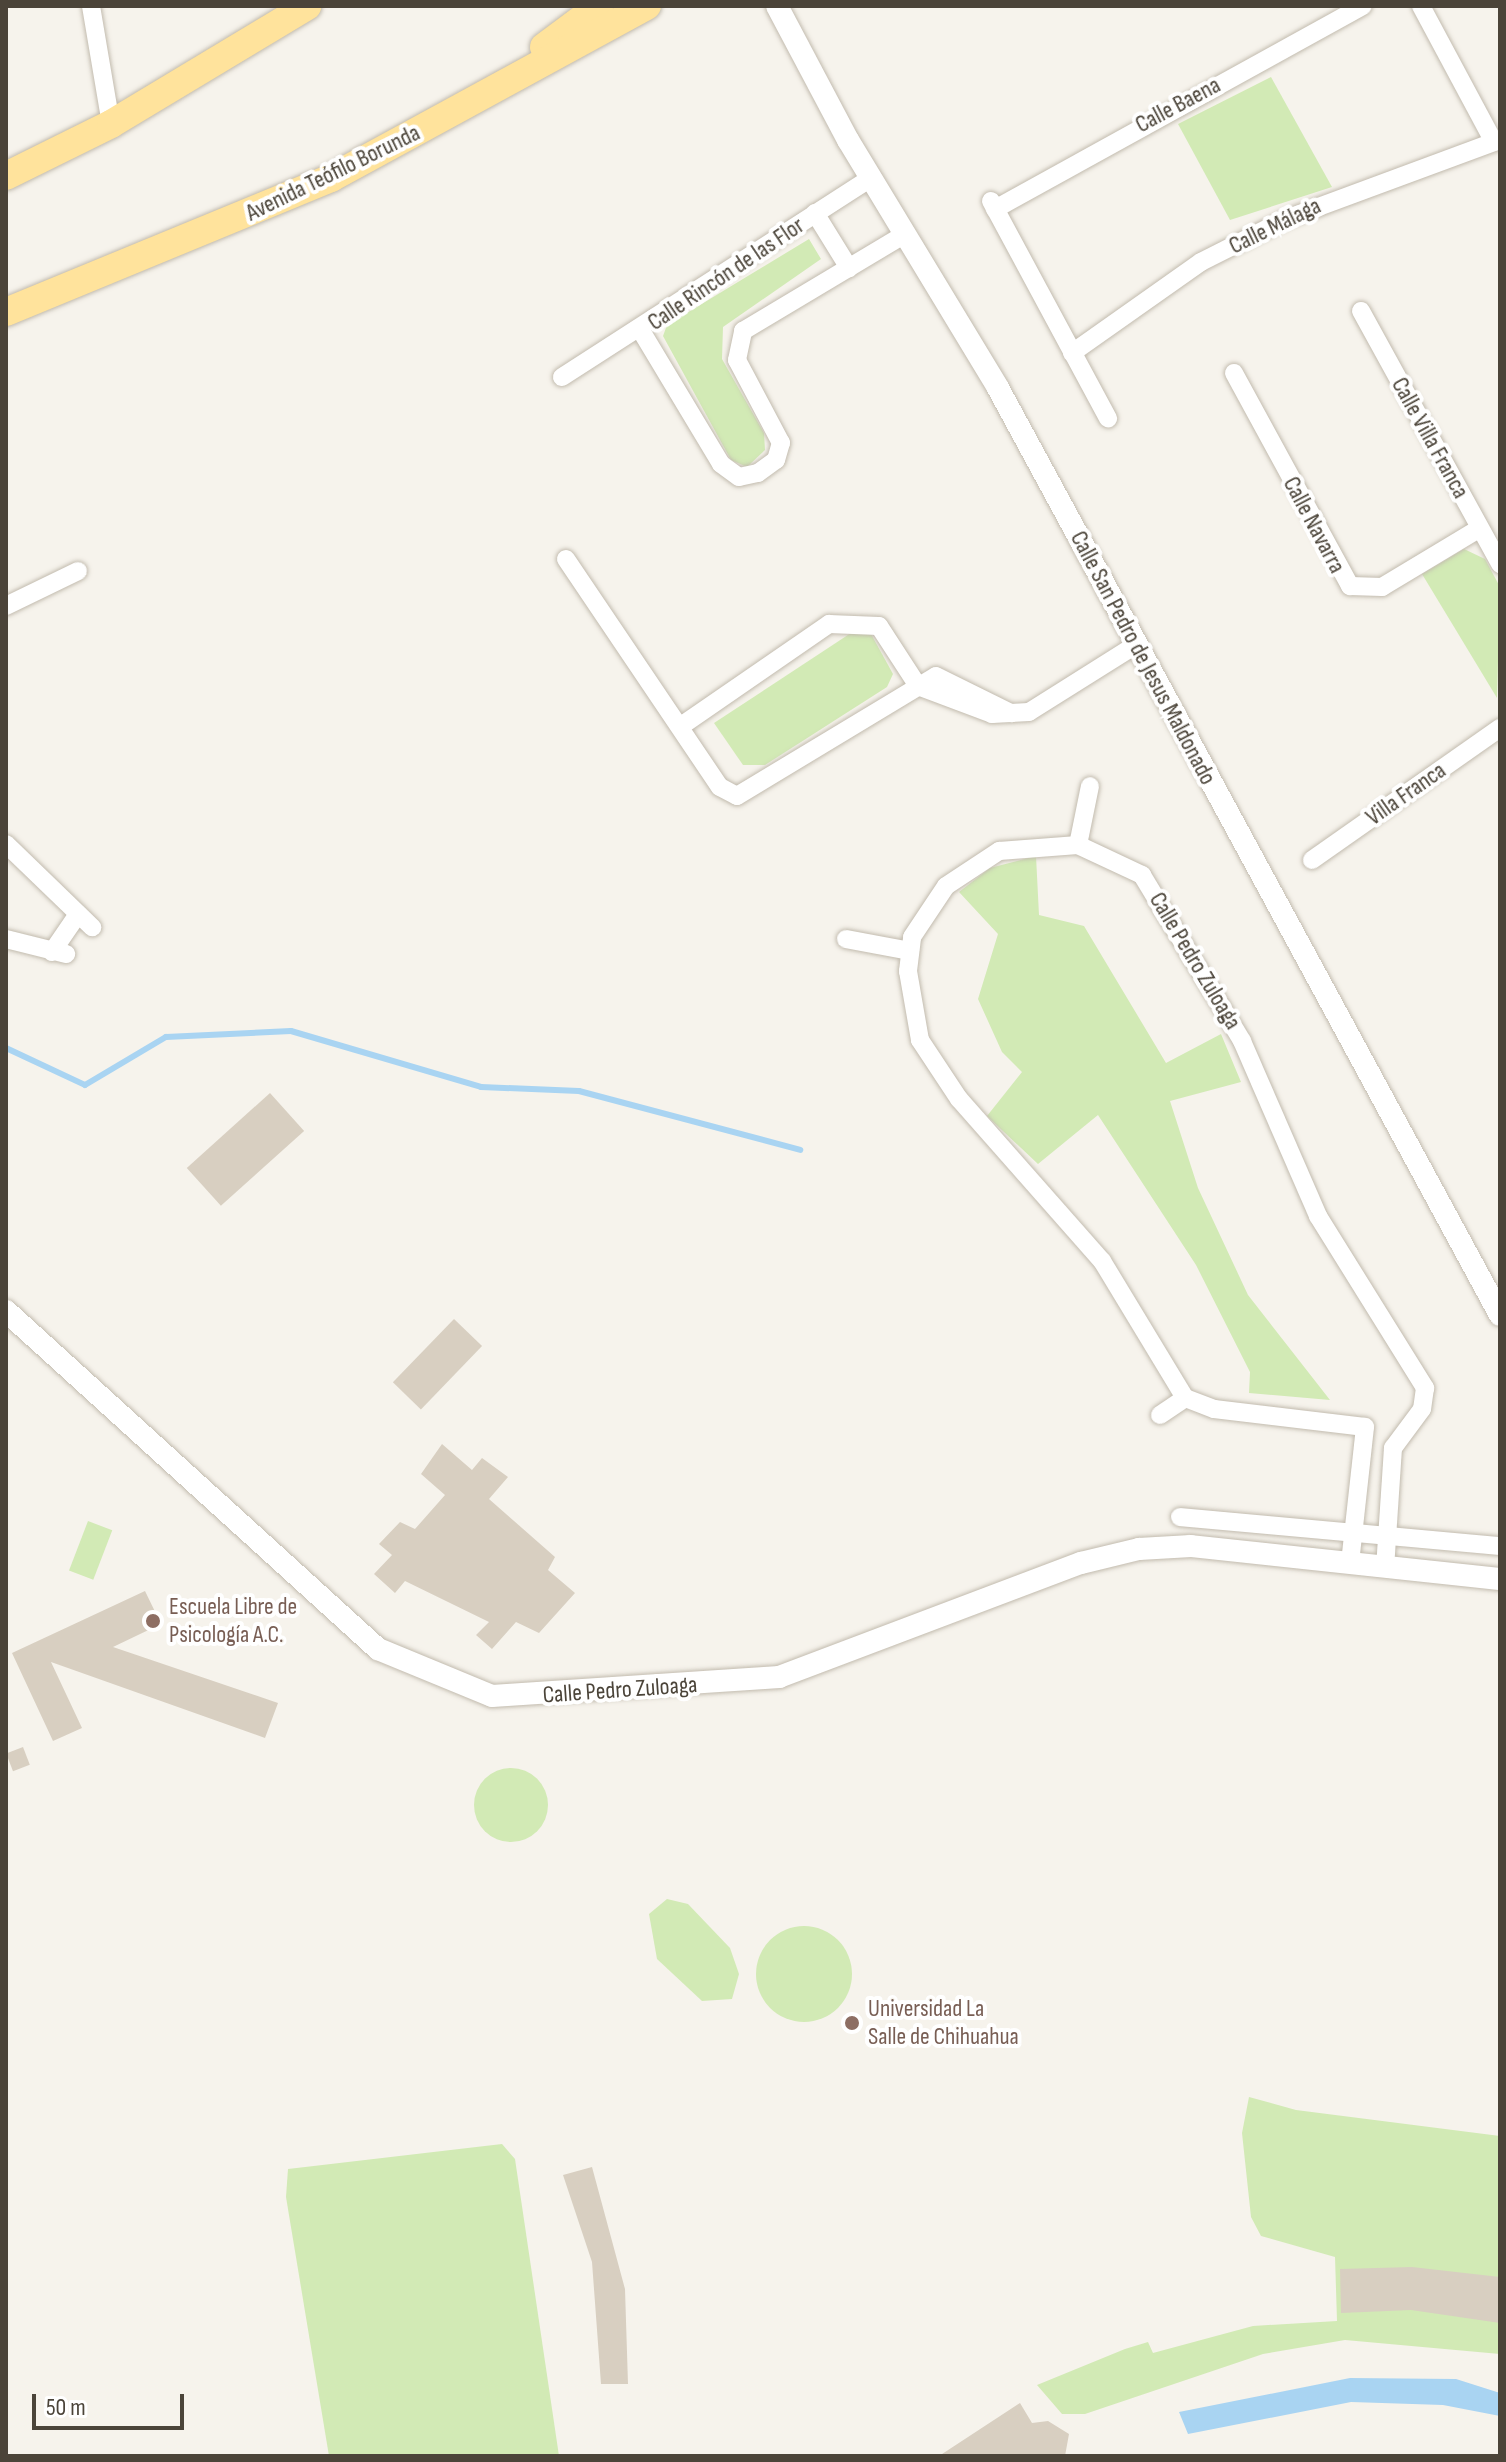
<!DOCTYPE html>
<meta charset="utf-8">
<style>
body{margin:0}
#map{position:relative;width:1506px;height:2462px;overflow:hidden;background:#f6f3ec;font-family:"Sofia Sans Condensed",sans-serif}
div>[style]{position:absolute}
.green>*{inset:0;background:#d2eab5;transform-origin:0 0}
.round{border-radius:50%}
.water>*{inset:0;background:#a9d4f2}
.stream>*{height:6px;margin:-3px;padding:0 3px;transform-origin:3px;border-radius:3px;background:#a9d4f2}
.building>*{inset:0;background:#d8cfc1;transform-origin:0 0}
.roads{filter:drop-shadow(0 0 2px #c2bbae) drop-shadow(0 0 2px #c2bbae)}
.minor>*{height:18px;margin:-9px;padding:0 9px;transform-origin:9px;border-radius:9px;background:#fff}
.tertiary>*{height:22px;margin:-11px;padding:0 11px;transform-origin:11px;border-radius:11px;background:#fff}
.primary>*{height:28px;margin:-14px;padding:0 14px;transform-origin:14px;border-radius:14px;background:#ffe39c}
.dots>*{width:22px;height:22px;translate:-50% -50%;box-sizing:border-box;border:4px solid #fff;border-radius:50%}
span{translate:-50% -50%;white-space:nowrap;text-align:center;line-height:1.15;-webkit-text-stroke:8px #fff;paint-order:stroke}
.street-label{font-size:24px;color:#4b4439}
.education-label{font-size:24px;color:#785e54}
.left{translate:0 -50%;text-align:left}
.frame{position:absolute;inset:0;border:8px solid #4b4439;pointer-events:none}
.scale{position:absolute;left:32px;top:2394px;width:152px;height:36px;box-sizing:border-box;border:4px solid #4b4439;border-top:0;padding-left:10px;font-size:24px;line-height:28px;white-space:nowrap;color:#4b4439;-webkit-text-stroke:6px #fff;paint-order:stroke}
</style>
<div id="map">
<div class="green">
<i style="clip-path:polygon(1271px 77px,1332px 187px,1230px 220px,1178px 124px)"></i>
<i style="clip-path:polygon(809px 239px,821px 259px,723px 327px,722px 359px,764px 433px,765px 450px,747px 467px,731px 460px,663px 336px,667px 325px)"></i>
<i style="clip-path:polygon(1464px 549px,1485px 559px,1500px 587px,1497px 698px,1422px 574px)"></i>
<i style="clip-path:polygon(857px 629px,871px 634px,893px 674px,887px 687px,765px 765px,743px 765px,714px 723px)"></i>
<i style="clip-path:polygon(1036px 856px,1039px 915px,1084px 926px,1166px 1063px,1221px 1034px,1241px 1082px,1170px 1101px,1198px 1188px,1248px 1295px,1330px 1400px,1249px 1393px,1250px 1372px,1196px 1265px,1098px 1115px,1038px 1164px,987px 1116px,1022px 1072px,1002px 1052px,978px 999px,998px 934px,959px 892px,990px 868px)"></i>
<i style="left:88px;top:1521px;width:26px;height:53px;rotate:21deg"></i>
<i class="round" style="left:474px;top:1768px;width:74px;height:74px"></i>
<i style="clip-path:polygon(667px 1899px,688px 1904px,730px 1948px,739px 1974px,732px 1999px,702px 2001px,657px 1959px,649px 1914px)"></i>
<i class="round" style="left:756px;top:1926px;width:96px;height:96px"></i>
<i style="clip-path:polygon(1249px 2097px,1296px 2110px,1500px 2136px,1500px 2354px,1345px 2340px,1263px 2354px,1085px 2414px,1062px 2414px,1037px 2385px,1125px 2349px,1148px 2342px,1153px 2353px,1253px 2326px,1337px 2321px,1335px 2257px,1261px 2236px,1251px 2217px,1242px 2133px)"></i>
<i style="clip-path:polygon(502px 2144px,515px 2159px,559px 2456px,329px 2456px,286px 2197px,288px 2169px)"></i>
</div>
<div class="water">
<i style="clip-path:polygon(1350px 2378px,1456px 2379px,1500px 2393px,1500px 2416px,1443px 2405px,1351px 2402px,1188px 2434px,1179px 2412px)"></i>
</div>
<div class="stream">
<i style="left:6px;top:1048px;width:87px;rotate:25.1deg"></i>
<i style="left:85px;top:1085px;width:94px;rotate:-30.7deg"></i>
<i style="left:166px;top:1037px;width:125px;rotate:-2.7deg"></i>
<i style="left:291px;top:1031px;width:198px;rotate:16.4deg"></i>
<i style="left:481px;top:1087px;width:98px;rotate:2.3deg"></i>
<i style="left:579px;top:1091px;width:229px;rotate:14.9deg"></i>
</div>
<div class="building">
<i style="left:270px;top:1093px;width:51px;height:112px;rotate:48deg"></i>
<i style="left:454px;top:1319px;width:39px;height:88px;rotate:44deg"></i>
<i style="clip-path:polygon(442px 1444px,472px 1470px,482px 1458px,508px 1477px,489px 1499px,555px 1557px,548px 1570px,575px 1593px,539px 1633px,516px 1622px,492px 1649px,476px 1635px,489px 1622px,405px 1581px,395px 1593px,374px 1574px,392px 1555px,379px 1544px,400px 1522px,415px 1529px,445px 1495px,421px 1474px)"></i>
<i style="clip-path:polygon(145px 1591px,161px 1624px,113px 1647px,278px 1703px,265px 1738px,51px 1662px,82px 1728px,53px 1741px,12px 1653px)"></i>
<i style="left:23px;top:1747px;width:19px;height:18px;rotate:69deg"></i>
<i style="clip-path:polygon(592px 2167px,625px 2289px,628px 2384px,601px 2384px,592px 2262px,563px 2175px)"></i>
<i style="clip-path:polygon(1412px 2267px,1500px 2277px,1500px 2323px,1411px 2310px,1341px 2313px,1340px 2269px)"></i>
<i style="clip-path:polygon(1020px 2403px,1032px 2423px,1048px 2421px,1069px 2434px,1065px 2456px,939px 2456px)"></i>
</div>
<div class="roads">
<div class="minor">
<i style="left:91px;top:6px;width:120px;rotate:80.4deg"></i>
<i style="left:1421px;top:6px;width:154px;rotate:61.8deg"></i>
<i style="left:991px;top:201px;width:247px;rotate:61.7deg"></i>
<i style="left:995px;top:209px;width:420px;rotate:-28.9deg"></i>
<i style="left:815px;top:213px;width:65px;rotate:58.3deg"></i>
<i style="left:1361px;top:311px;width:289px;rotate:61.2deg"></i>
<i style="left:640px;top:329px;width:157px;rotate:59deg"></i>
<i style="left:721px;top:464px;width:22px;rotate:36deg"></i>
<i style="left:739px;top:477px;width:19px;rotate:-12deg"></i>
<i style="left:758px;top:473px;width:22px;rotate:-36deg"></i>
<i style="left:776px;top:460px;width:18px;rotate:-74deg"></i>
<i style="left:781px;top:443px;width:94px;rotate:-117.9deg"></i>
<i style="left:737px;top:360px;width:30px;rotate:-78deg"></i>
<i style="left:743px;top:331px;width:189px;rotate:-30.9deg"></i>
<i style="left:1072px;top:353px;width:158px;rotate:-35.2deg"></i>
<i style="left:1201px;top:262px;width:95px;rotate:-26.8deg"></i>
<i style="left:1286px;top:219px;width:228px;rotate:-20.3deg"></i>
<i style="left:1234px;top:373px;width:243px;rotate:61.4deg"></i>
<i style="left:1350px;top:586px;width:32px;rotate:2deg"></i>
<i style="left:1382px;top:587px;width:114px;rotate:-31deg"></i>
<i style="left:562px;top:377px;width:368px;rotate:-32.8deg"></i>
<i style="left:566px;top:559px;width:275px;rotate:56deg"></i>
<i style="left:720px;top:787px;width:19px;rotate:28deg"></i>
<i style="left:737px;top:796px;width:232px;rotate:-31.1deg"></i>
<i style="left:936px;top:676px;width:84px;rotate:26.3deg"></i>
<i style="left:6px;top:606px;width:80px;rotate:-25.9deg"></i>
<i style="left:681px;top:726px;width:180px;rotate:-34.6deg"></i>
<i style="left:829px;top:624px;width:50px;rotate:2.3deg"></i>
<i style="left:879px;top:626px;width:72px;rotate:57deg"></i>
<i style="left:918px;top:686px;width:79px;rotate:20.7deg"></i>
<i style="left:992px;top:714px;width:37px;rotate:-3deg"></i>
<i style="left:1029px;top:712px;width:128px;rotate:-32.2deg"></i>
<i style="left:6px;top:844px;width:120px;rotate:44deg"></i>
<i style="left:1078px;top:845px;width:60px;rotate:-78.5deg"></i>
<i style="left:1312px;top:860px;width:230px;rotate:-35.1deg"></i>
<i style="left:6px;top:939px;width:62px;rotate:14deg"></i>
<i style="left:846px;top:939px;width:65px;rotate:10.6deg"></i>
<i style="left:52px;top:952px;width:46px;rotate:-55.6deg"></i>
<i style="left:1160px;top:1415px;width:30px;rotate:-34deg"></i>
<i style="left:1180px;top:1517px;width:321px;rotate:5.2deg"></i>
<i style="left:1350px;top:1563px;width:137px;rotate:-83.7deg"></i>
<i style="left:1365px;top:1427px;width:152px;rotate:-173.2deg"></i>
<i style="left:1214px;top:1409px;width:31px;rotate:-159deg"></i>
<i style="left:1185px;top:1398px;width:160px;rotate:-121.2deg"></i>
<i style="left:1102px;top:1261px;width:216px;rotate:-131.4deg"></i>
<i style="left:959px;top:1099px;width:71px;rotate:-123.5deg"></i>
<i style="left:920px;top:1040px;width:70px;rotate:-99.9deg"></i>
<i style="left:908px;top:971px;width:34px;rotate:-83deg"></i>
<i style="left:912px;top:937px;width:61px;rotate:-56.3deg"></i>
<i style="left:946px;top:886px;width:64px;rotate:-33.4deg"></i>
<i style="left:999px;top:851px;width:79px;rotate:-4.3deg"></i>
<i style="left:1078px;top:845px;width:71px;rotate:25.1deg"></i>
<i style="left:1142px;top:875px;width:194px;rotate:58.9deg"></i>
<i style="left:1242px;top:1041px;width:191px;rotate:66.5deg"></i>
<i style="left:1318px;top:1216px;width:203px;rotate:58.1deg"></i>
<i style="left:1425px;top:1388px;width:21px;rotate:98deg"></i>
<i style="left:1422px;top:1409px;width:49px;rotate:126.6deg"></i>
<i style="left:1393px;top:1448px;width:119px;rotate:93.8deg"></i>
</div>
<div class="tertiary">
<i style="left:777px;top:6px;width:152px;rotate:62.1deg"></i>
<i style="left:848px;top:140px;width:290px;rotate:58.8deg"></i>
<i style="left:998px;top:388px;width:1054px;rotate:61.56deg"></i>
<i style="left:6px;top:1311px;width:503px;rotate:42.26deg"></i>
<i style="left:378px;top:1649px;width:123px;rotate:22.4deg"></i>
<i style="left:492px;top:1696px;width:288px;rotate:-3.8deg"></i>
<i style="left:779px;top:1677px;width:323px;rotate:-20.7deg"></i>
<i style="left:1081px;top:1563px;width:60px;rotate:-13.6deg"></i>
<i style="left:1139px;top:1549px;width:52px;rotate:-3.3deg"></i>
<i style="left:1191px;top:1546px;width:311px;rotate:6.1deg"></i>
</div>
<div class="primary">
<i style="left:544px;top:47px;width:69px;rotate:-36.7deg"></i>
<i style="left:6px;top:176px;width:117px;rotate:-26.3deg"></i>
<i style="left:111px;top:124px;width:229px;rotate:-31deg"></i>
<i style="left:6px;top:312px;width:352px;rotate:-22.4deg"></i>
<i style="left:331px;top:178px;width:360px;rotate:-28.6deg"></i>
</div>
</div>
<div class="dots">
<i style="left:153px;top:1621px;background:#8d6e63"></i>
<i style="left:852px;top:2023px;background:#8d6e63"></i>
</div>
<div class="street-label">
<span style="left:1178px;top:105px;rotate:-28deg">Calle Baena</span>
<span style="left:333px;top:173px;rotate:-26deg">Avenida Teófilo Borunda</span>
<span style="left:1275px;top:226px;rotate:-26deg">Calle Málaga</span>
<span style="left:726px;top:274px;rotate:-34deg">Calle Rincón de las Flor</span>
<span style="left:1430px;top:438px;rotate:61deg">Calle Villa Franca</span>
<span style="left:1314px;top:525px;rotate:62deg">Calle Navarra</span>
<span style="left:1143px;top:658px;rotate:62deg">Calle San Pedro de Jesus Maldonado</span>
<span style="left:1406px;top:794px;rotate:-35deg">Villa Franca</span>
<span style="left:1195px;top:961px;rotate:59deg">Calle Pedro Zuloaga</span>
<span style="left:620px;top:1690px;rotate:-4deg">Calle Pedro Zuloaga</span>
</div>
<div class="education-label">
<span class="left" style="left:169px;top:1621px">Escuela Libre de<br>Psicología A.C.</span>
<span class="left" style="left:868px;top:2023px">Universidad La<br>Salle de Chihuahua</span>
</div>
<div class="frame"></div>
<div class="scale">50 m</div>
</div>
